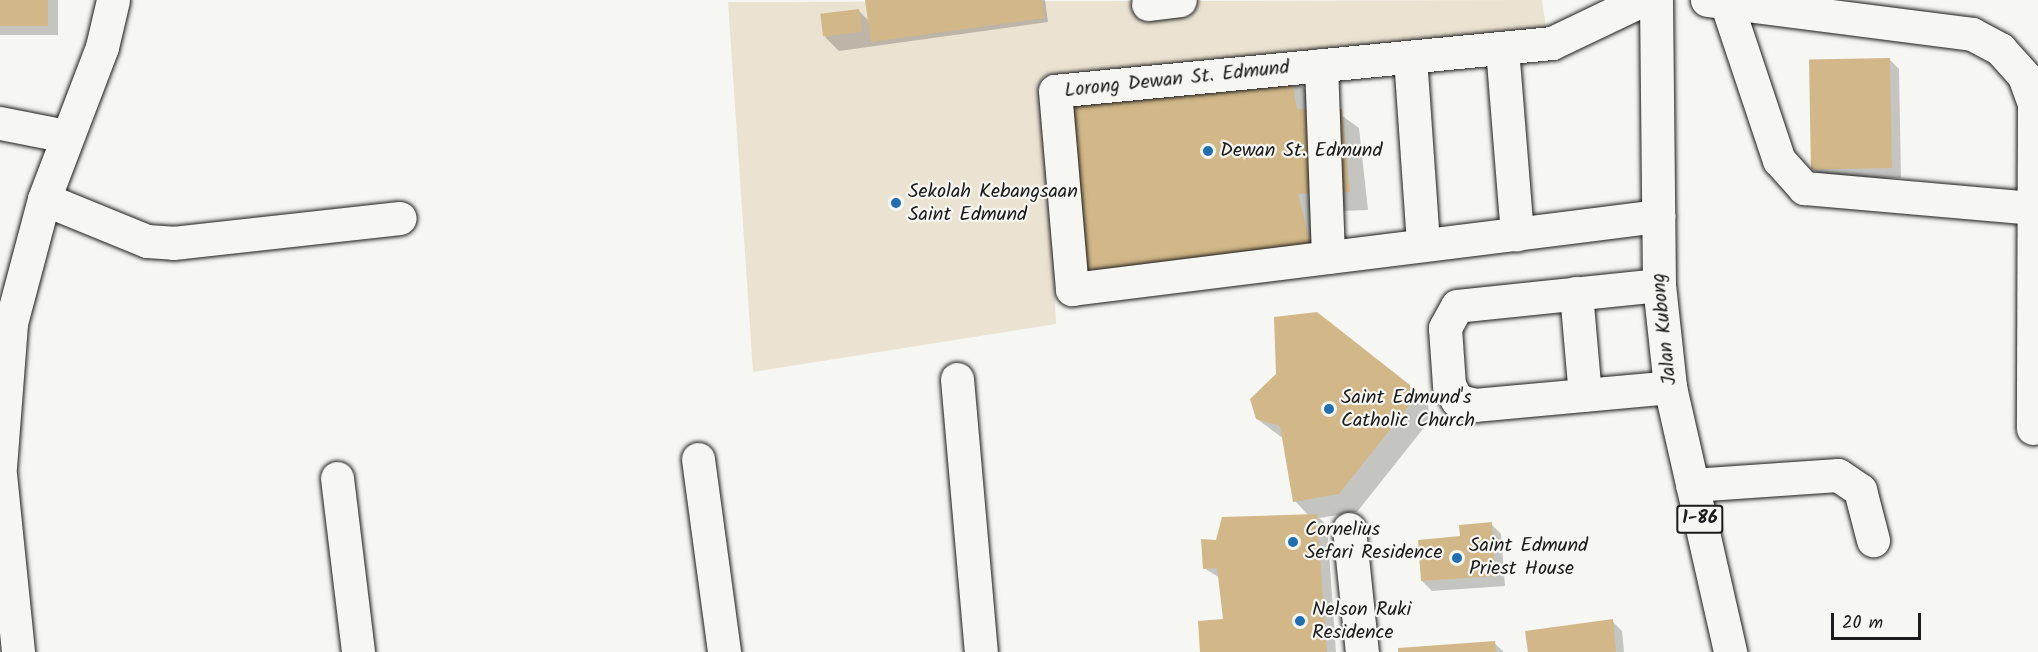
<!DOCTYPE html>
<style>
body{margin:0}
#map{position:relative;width:2038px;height:652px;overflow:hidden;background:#f6f6f2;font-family:Kalam,sans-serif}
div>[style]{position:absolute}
.built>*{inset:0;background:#ebe3d2}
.shadow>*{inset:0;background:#0003;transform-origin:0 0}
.building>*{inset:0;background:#d2b888;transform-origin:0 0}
.roads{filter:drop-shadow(0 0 2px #1c1c1c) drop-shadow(0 0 2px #1c1c1c)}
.minor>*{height:33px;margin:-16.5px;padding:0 16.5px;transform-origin:16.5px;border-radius:16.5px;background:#f6f6f2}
.highway>*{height:33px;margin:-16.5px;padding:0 16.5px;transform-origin:16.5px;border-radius:16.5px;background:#f6f6f2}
.dots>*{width:16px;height:16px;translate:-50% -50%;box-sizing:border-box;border:3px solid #f6f6f2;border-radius:50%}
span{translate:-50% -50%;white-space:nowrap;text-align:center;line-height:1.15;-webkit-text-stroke:4.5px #f6f6f2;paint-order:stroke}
.shield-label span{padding:2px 4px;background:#f6f6f2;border:2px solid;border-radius:4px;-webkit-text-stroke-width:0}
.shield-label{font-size:18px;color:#1c1c1c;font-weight:700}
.street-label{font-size:20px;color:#1c1c1c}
.poi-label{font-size:20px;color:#1c1c1c}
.left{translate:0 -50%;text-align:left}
.scale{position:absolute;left:1831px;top:613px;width:90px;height:27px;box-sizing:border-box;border:3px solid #1c1c1c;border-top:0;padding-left:8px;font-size:18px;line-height:21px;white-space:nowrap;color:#1c1c1c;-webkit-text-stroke:4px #f6f6f2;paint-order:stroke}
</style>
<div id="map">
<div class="built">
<i style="clip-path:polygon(1542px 0,1547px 34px,1046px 81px,1056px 324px,753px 372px,728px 2px)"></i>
</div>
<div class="shadow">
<i style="left:0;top:0;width:58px;height:35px"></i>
<i style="clip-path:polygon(867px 0,1045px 0,1048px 22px,839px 51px,825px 37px,859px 11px,870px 22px)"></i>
<i style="clip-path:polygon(1889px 59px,1899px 69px,1901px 178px,1823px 179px,1813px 169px)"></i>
<i style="clip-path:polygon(1290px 78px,1359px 128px,1368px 210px,1315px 212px,1329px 267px,1103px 295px)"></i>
<i style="clip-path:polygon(1409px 386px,1428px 405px,1430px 420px,1357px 512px,1319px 518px,1327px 525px,1336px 652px,1202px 652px,1225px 621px,1220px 578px,1204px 568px,1217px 541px,1309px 516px,1295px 501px,1284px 439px,1257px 419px)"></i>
<i style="clip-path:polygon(1491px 524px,1501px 534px,1505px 586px,1432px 591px,1422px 581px)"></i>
<i style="clip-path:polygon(1612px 621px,1622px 631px,1624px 652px,1529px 652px)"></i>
<i style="clip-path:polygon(1494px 643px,1504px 652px,1400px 652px)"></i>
</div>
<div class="building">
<i style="left:0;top:0;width:48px;height:26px"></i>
<i style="clip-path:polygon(865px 0,1042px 0,1044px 18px,871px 42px)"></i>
<i style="left:859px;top:9px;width:23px;height:39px;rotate:83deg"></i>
<i style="left:1890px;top:58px;width:110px;height:81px;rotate:89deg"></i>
<i style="clip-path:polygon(1291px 76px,1297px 109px,1342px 109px,1350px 192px,1298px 194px,1312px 250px,1083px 278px,1065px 100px)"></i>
<i style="clip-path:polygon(1317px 312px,1410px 385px,1412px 402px,1339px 494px,1293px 502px,1280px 426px,1256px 419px,1250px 399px,1276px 374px,1274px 317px)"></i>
<i style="clip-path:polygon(1317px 514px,1327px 652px,1200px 652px,1198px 621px,1223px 619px,1217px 568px,1203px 569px,1201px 539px,1216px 540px,1222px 517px)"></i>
<i style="clip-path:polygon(1492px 522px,1495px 576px,1421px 581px,1418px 540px,1460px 536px,1459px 525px)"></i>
<i style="clip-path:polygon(1613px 619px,1616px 652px,1528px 652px,1525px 631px)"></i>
<i style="clip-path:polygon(1495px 641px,1496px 652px,1398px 652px,1398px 648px)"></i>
</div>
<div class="roads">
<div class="minor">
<i style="left:1642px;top:0;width:100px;rotate:154.5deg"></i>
<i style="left:1552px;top:43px;width:499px;rotate:174.5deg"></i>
<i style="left:1055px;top:91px;width:199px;rotate:85.1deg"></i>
<i style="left:1072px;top:289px;width:591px;rotate:-7.1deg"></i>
<i style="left:1707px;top:0;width:267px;rotate:7.3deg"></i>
<i style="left:1972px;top:34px;width:32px;rotate:28deg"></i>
<i style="left:2000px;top:49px;width:36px;rotate:48deg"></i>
<i style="left:2024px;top:76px;width:29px;rotate:70deg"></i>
<i style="left:2034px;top:103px;width:325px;rotate:90.2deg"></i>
<i style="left:1726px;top:2px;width:167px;rotate:71.5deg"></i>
<i style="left:1779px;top:160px;width:38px;rotate:48deg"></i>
<i style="left:1804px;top:188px;width:229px;rotate:5deg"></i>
<i style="left:1148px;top:4px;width:32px;rotate:-7deg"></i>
<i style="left:1502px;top:48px;width:187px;rotate:85.4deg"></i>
<i style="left:1410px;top:57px;width:188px;rotate:86deg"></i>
<i style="left:1321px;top:65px;width:192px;rotate:87.9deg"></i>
<i style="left:0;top:123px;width:67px;rotate:11.1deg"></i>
<i style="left:44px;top:199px;width:111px;rotate:22.2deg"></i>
<i style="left:147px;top:241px;width:26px;rotate:4deg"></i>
<i style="left:173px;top:243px;width:228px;rotate:-6.3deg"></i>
<i style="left:1659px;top:285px;width:203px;rotate:174.1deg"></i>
<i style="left:1457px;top:306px;width:25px;rotate:119deg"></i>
<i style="left:1445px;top:328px;width:57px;rotate:86deg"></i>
<i style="left:1449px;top:385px;width:17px;rotate:62deg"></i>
<i style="left:1457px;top:400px;width:18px;rotate:16deg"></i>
<i style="left:1474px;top:405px;width:197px;rotate:-5.2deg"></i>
<i style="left:1576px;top:293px;width:102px;rotate:85deg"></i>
<i style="left:957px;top:379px;width:274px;rotate:85deg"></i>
<i style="left:698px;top:459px;width:195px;rotate:82.3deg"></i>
<i style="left:0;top:467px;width:144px;rotate:-85.6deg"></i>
<i style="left:11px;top:323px;width:128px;rotate:-75.1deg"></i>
<i style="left:44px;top:199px;width:163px;rotate:-69.1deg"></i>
<i style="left:102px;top:47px;width:48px;rotate:-76.8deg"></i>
<i style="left:0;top:474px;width:179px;rotate:84.2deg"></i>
<i style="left:337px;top:478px;width:175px;rotate:83.1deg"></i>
<i style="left:1692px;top:485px;width:146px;rotate:-3.9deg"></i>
<i style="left:1838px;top:475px;width:27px;rotate:34deg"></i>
<i style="left:1860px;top:490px;width:52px;rotate:75.4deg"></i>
<i style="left:1349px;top:529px;width:124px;rotate:84deg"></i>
</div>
<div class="highway">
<i style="left:1656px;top:0;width:285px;rotate:89.4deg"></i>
<i style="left:1659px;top:285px;width:103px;rotate:83.8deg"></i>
<i style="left:1670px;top:387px;width:272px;rotate:77.2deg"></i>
</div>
</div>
<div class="dots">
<i style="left:1208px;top:151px;background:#1f6fb2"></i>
<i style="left:896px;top:203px;background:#1f6fb2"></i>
<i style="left:1329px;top:409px;background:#1f6fb2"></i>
<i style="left:1293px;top:542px;background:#1f6fb2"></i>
<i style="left:1457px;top:558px;background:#1f6fb2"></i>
<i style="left:1300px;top:621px;background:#1f6fb2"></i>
</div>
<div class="shield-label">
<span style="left:1700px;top:519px">1-86</span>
</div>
<div class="street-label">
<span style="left:1177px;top:80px;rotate:-6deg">Lorong Dewan St. Edmund</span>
<span style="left:1665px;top:329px;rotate:-96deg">Jalan Kubong</span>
</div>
<div class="poi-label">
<span class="left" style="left:1220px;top:151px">Dewan St. Edmund</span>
<span class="left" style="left:908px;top:204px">Sekolah Kebangsaan<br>Saint Edmund</span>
<span class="left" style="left:1341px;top:410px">Saint Edmund's<br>Catholic Church</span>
<span class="left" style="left:1305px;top:542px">Cornelius<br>Sefari Residence</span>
<span class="left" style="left:1469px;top:558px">Saint Edmund<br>Priest House</span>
<span class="left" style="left:1312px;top:622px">Nelson Ruki<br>Residence</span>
</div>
<div class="scale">20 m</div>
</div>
